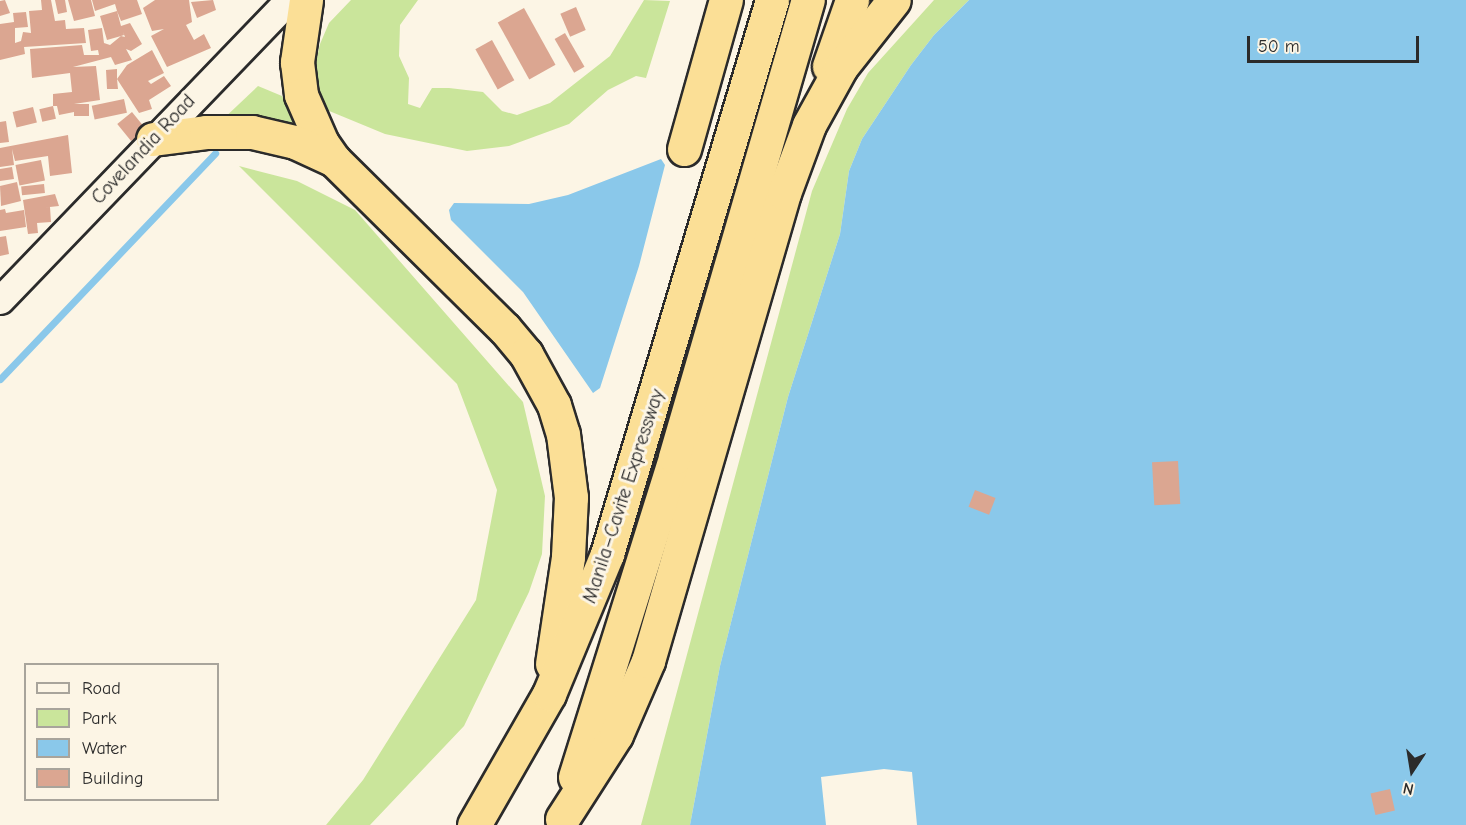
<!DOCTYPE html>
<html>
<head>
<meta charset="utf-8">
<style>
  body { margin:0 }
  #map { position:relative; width:1466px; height:825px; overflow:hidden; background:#fcf5e5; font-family:"Comic Neue",sans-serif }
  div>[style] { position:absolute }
  .green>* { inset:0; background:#cae59b }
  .water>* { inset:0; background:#8ac8ea }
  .stream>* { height:7px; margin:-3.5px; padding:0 3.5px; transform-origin:3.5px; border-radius:3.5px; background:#8ac8ea }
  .building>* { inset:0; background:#dba691; transform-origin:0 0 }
  .roads { filter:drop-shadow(2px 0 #2b2b2b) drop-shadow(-2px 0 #2b2b2b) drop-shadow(0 2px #2b2b2b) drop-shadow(0 -2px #2b2b2b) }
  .secondary>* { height:27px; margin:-13.5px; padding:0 13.5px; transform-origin:13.5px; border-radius:13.5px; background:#fcf5e5 }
  .motorway>* { height:33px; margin:-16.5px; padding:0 16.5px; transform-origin:16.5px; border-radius:16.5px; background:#fbdf96 }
  span { translate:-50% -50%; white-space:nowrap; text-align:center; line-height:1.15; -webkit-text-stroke:6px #fcf5e5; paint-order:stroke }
  .street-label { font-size:20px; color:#2b2b2b }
  .legend { position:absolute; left:24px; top:663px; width:195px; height:138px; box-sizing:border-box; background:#fcf5e5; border:2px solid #a8a49b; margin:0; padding:8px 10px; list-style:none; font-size:18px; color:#2b2b2b }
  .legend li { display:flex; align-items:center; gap:12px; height:30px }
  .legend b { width:30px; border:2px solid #a8a49b }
  .north { position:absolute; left:1382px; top:741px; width:60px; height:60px; -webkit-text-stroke:4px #fcf5e5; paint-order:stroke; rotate:192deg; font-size:16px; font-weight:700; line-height:24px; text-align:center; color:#2b2b2b }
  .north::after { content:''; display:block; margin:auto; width:21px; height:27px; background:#2b2b2b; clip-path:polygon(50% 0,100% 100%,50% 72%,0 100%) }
  .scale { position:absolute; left:1247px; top:36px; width:172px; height:27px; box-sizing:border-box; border:3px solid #2b2b2b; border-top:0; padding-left:8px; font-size:18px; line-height:21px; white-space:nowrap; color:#2b2b2b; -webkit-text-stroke:4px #fcf5e5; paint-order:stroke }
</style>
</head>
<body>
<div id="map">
  <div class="green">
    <i style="clip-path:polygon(351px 0,418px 0,400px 25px,399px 56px,409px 78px,408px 104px,420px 108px,432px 88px,449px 88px,483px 92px,502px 111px,517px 115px,550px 103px,610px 56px,644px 0,670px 1px,646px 78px,636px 76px,608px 90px,569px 124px,509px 146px,467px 151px,385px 134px,322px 108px,312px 81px,320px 44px,329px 23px)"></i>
    <i style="clip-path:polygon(934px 0,969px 0,934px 35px,911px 65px,862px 139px,849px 171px,840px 234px,788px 397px,720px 666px,690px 825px,641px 825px,812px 191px,847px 109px,868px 73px)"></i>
    <i style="clip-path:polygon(258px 86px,282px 96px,295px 126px,220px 122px)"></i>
    <i style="clip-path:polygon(239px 166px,297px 181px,355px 210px,523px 402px,545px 496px,542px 554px,529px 592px,464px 726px,370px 825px,326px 825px,363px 780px,476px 600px,497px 490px,457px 384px)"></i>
  </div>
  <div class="water">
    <i style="clip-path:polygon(969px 0,1466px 0,1466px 825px,917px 825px,912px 772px,884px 769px,821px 777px,826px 825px,690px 825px,720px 666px,788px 397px,840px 234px,849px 171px,862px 139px,911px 65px,934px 35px)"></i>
    <i style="clip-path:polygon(661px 159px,665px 165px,639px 266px,600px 388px,593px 393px,523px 292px,451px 220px,449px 210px,454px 203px,529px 204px,568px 195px)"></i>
  </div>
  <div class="stream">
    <i style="left:0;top:379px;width:312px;rotate:-46.4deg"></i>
  </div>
  <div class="building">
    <i style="clip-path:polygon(5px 0,10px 13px,0 16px,0 1px)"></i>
    <i style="clip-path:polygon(41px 0,51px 0,55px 21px,65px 20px,66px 29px,84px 28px,86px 43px,24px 47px,25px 54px,0 60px,0 24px,14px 22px,13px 13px,26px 12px,28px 27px,15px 28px,15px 43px,21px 41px,23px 32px,31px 33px,29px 11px,42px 10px)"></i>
    <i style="clip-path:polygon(55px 0,65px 0,67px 12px,58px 14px)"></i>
    <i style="clip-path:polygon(68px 0,91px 0,95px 16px,74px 21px)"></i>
    <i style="clip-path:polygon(92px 0,137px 0,142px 14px,121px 21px,117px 11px,121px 26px,130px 23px,142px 44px,131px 51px,126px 49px,132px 60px,115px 65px,111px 57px,73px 67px,96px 66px,100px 100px,74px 104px,89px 104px,89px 116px,74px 116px,74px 112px,59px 115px,57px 106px,53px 106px,53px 94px,72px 92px,70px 73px,32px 78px,30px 49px,82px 45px,84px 55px,99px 55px,98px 50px,91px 51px,88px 30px,102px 28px,104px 43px,110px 45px,121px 36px,125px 37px,123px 32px,124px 35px,121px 36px,107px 40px,100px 16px,117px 11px,115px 4px,95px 11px)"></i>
    <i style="clip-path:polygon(155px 0,189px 0,192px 22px,186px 25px,194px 40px,204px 34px,211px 48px,167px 67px,151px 36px,164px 29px,152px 31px,143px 8px)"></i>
    <i style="clip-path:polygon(213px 0,216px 10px,197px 18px,191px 2px)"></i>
    <i style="left:576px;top:7px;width:25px;height:17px;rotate:67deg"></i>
    <i style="left:524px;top:8px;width:65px;height:30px;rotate:61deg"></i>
    <i style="left:565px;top:33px;width:39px;height:12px;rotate:60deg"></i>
    <i style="left:492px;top:40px;width:46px;height:19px;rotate:61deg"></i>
    <i style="clip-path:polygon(152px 50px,164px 73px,148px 81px,151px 84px,164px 76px,171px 86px,149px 100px,152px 109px,139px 113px,117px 79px,118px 89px,107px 89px,106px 70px,117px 69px,117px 79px,127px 65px)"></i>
    <i style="left:124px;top:99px;width:14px;height:33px;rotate:78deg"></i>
    <i style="left:53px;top:106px;width:13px;height:14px;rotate:77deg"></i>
    <i style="left:33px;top:107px;width:16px;height:21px;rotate:76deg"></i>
    <i style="left:132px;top:112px;width:22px;height:19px;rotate:51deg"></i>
    <i style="clip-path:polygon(6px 121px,9px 142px,0 143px,0 122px)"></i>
    <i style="clip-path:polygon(68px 135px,72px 173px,50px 176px,48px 156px,15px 161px,12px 149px,14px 165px,0 167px,0 148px)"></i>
    <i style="left:41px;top:160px;width:21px;height:26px;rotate:79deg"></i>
    <i style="clip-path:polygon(12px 167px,14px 179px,0 181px,0 169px)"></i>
    <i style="clip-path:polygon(17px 182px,21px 201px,1px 206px,0 186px)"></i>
    <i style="left:44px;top:184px;width:9px;height:23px;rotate:84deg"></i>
    <i style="clip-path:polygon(55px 194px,59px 206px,31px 209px,50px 207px,51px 222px,37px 223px,38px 233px,28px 234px,23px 200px)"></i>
    <i style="clip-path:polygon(5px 209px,6px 213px,24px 210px,26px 227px,0 231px,0 210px)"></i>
    <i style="clip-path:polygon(6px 236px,9px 254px,0 256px,0 237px)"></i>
    <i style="left:1178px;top:461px;width:43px;height:26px;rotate:87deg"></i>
    <i style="left:975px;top:490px;width:22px;height:18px;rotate:21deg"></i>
    <i style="left:1390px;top:789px;width:22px;height:20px;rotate:77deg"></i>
  </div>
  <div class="roads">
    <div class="secondary">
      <i style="left:0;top:300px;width:417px;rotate:-46.1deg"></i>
    </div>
    <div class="motorway">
      <i style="left:306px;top:0;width:63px;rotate:98.3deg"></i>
      <i style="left:297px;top:62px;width:33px;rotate:83deg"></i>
      <i style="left:301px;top:95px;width:52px;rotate:66.4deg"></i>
      <i style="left:322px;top:143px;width:21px;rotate:55deg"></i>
      <i style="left:334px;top:160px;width:240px;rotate:44.7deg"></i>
      <i style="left:505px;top:329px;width:33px;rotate:50deg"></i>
      <i style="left:526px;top:354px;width:58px;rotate:61.2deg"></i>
      <i style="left:554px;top:405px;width:30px;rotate:73deg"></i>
      <i style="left:563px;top:434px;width:64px;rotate:82.8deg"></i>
      <i style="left:571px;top:497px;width:60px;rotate:92.9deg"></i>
      <i style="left:568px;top:557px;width:108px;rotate:98.5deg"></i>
      <i style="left:829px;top:66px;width:70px;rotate:-70.8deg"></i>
      <i style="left:153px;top:139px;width:53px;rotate:-7.5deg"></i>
      <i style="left:206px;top:132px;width:46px"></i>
      <i style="left:252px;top:132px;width:44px;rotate:13.1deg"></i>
      <i style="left:295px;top:142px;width:43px;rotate:24.8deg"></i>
      <i style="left:684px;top:149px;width:155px;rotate:-74.3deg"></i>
      <i style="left:575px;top:777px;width:335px;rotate:-72.6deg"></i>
      <i style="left:675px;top:457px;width:476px;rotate:-73.8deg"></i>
      <i style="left:562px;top:819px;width:100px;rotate:-57.3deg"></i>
      <i style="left:616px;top:735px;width:81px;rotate:-66.6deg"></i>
      <i style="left:648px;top:661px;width:487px;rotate:-73.8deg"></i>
      <i style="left:784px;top:193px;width:72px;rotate:-69.8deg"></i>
      <i style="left:809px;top:125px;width:66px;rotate:-61.1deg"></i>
      <i style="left:841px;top:67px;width:85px;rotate:-51.7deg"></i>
      <i style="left:474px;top:825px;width:151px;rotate:-60.2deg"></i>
      <i style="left:549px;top:694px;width:152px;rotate:-67.5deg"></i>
      <i style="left:607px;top:554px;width:578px;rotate:-73.41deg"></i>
    </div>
  </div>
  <div class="street-label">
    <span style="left:143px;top:149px;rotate:-47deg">Covelandia Road</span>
    <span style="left:623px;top:496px;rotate:-72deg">Manila–Cavite Expressway</span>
  </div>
  <ul class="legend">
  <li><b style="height:8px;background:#fcf5e5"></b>Road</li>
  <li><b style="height:16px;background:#cae59b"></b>Park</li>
  <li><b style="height:16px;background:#8ac8ea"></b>Water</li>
  <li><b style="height:16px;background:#dba691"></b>Building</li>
  </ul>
  <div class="north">N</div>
  <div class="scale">50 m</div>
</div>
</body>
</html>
